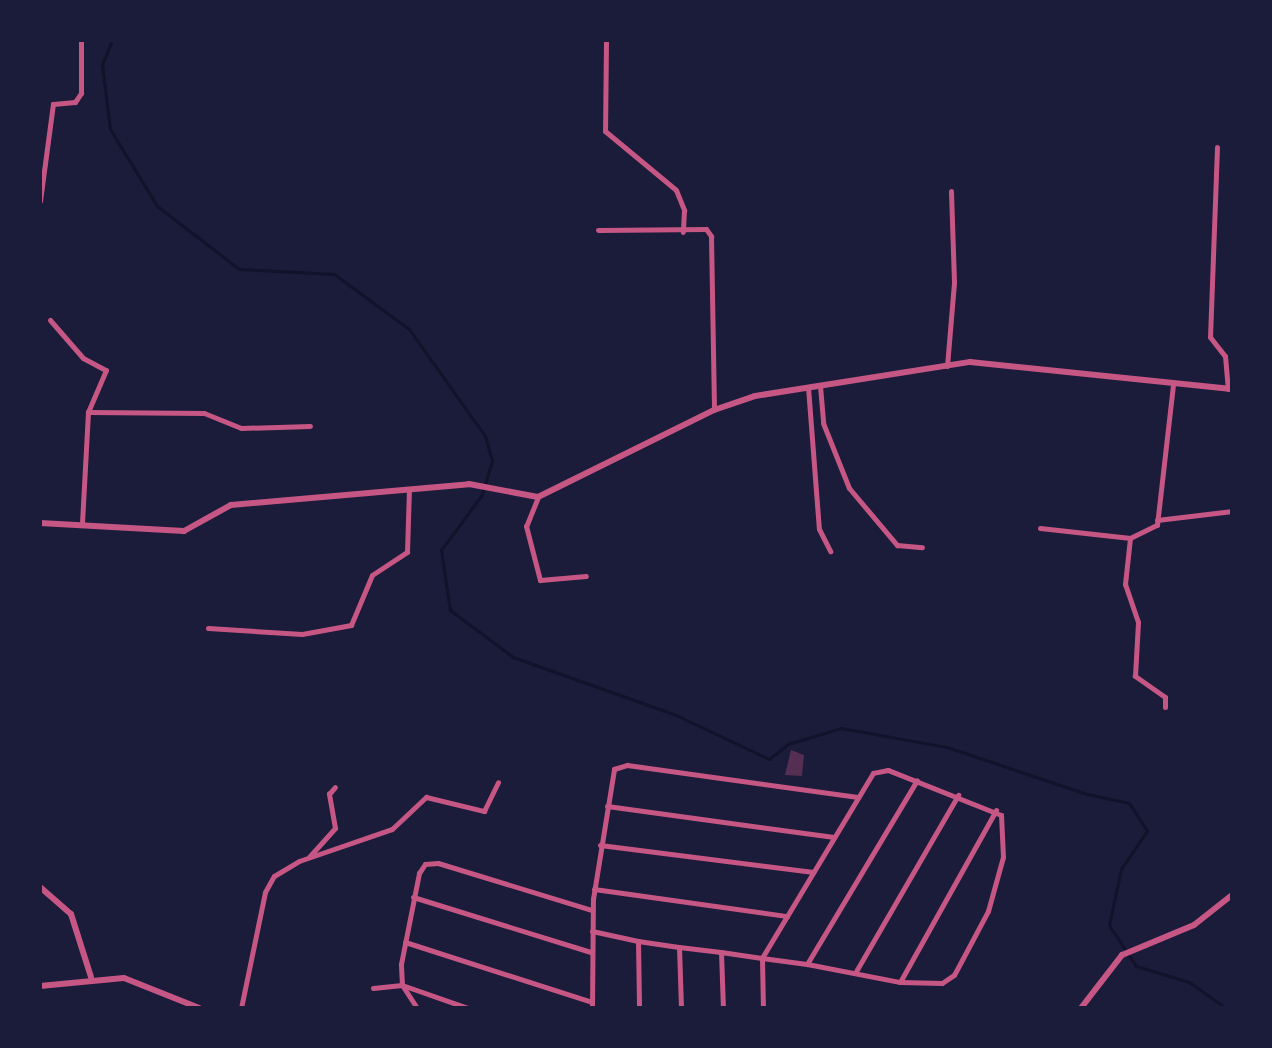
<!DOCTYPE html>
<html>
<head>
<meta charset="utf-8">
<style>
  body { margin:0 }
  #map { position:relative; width:1272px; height:1048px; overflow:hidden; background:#1b1b3a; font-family:Signika,sans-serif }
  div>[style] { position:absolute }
  .stream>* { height:3px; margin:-1.5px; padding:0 1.5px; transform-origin:1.5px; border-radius:1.5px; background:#12122b }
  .building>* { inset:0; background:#542f53 }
  .minor>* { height:5px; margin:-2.5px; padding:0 2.5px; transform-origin:2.5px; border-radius:2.5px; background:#c65784 }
  .tertiary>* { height:6px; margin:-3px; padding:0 3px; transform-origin:3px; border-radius:3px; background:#c65784 }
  span { translate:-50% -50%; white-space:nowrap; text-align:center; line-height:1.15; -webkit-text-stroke:8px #1b1b3a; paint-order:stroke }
  .frame { position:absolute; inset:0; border:42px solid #1b1b3a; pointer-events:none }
</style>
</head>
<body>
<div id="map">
  <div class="stream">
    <i style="left:112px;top:40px;width:27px;rotate:112deg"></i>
    <i style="left:102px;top:65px;width:64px;rotate:82.9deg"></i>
    <i style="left:110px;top:129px;width:90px;rotate:58.6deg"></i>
    <i style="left:157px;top:206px;width:103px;rotate:37.5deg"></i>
    <i style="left:239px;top:269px;width:95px;rotate:3deg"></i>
    <i style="left:334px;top:274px;width:93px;rotate:36.3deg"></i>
    <i style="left:409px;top:329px;width:131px;rotate:54.6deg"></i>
    <i style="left:485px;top:436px;width:26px;rotate:74deg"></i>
    <i style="left:492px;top:461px;width:37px;rotate:107deg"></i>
    <i style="left:481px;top:496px;width:67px;rotate:126.5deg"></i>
    <i style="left:441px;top:550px;width:61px;rotate:81.5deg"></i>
    <i style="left:450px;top:610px;width:79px;rotate:36.7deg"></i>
    <i style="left:513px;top:657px;width:173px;rotate:19.6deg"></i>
    <i style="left:676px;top:715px;width:103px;rotate:25.3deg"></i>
    <i style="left:769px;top:759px;width:24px;rotate:-38deg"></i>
    <i style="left:788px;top:744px;width:55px;rotate:-16.8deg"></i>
    <i style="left:841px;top:728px;width:108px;rotate:10.2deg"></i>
    <i style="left:947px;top:747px;width:148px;rotate:18.6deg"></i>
    <i style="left:1087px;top:794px;width:43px;rotate:12.1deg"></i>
    <i style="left:1129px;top:803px;width:33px;rotate:57deg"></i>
    <i style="left:1147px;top:831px;width:46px;rotate:124.4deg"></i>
    <i style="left:1121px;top:869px;width:57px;rotate:102.1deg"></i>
    <i style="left:1109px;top:925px;width:49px;rotate:56.6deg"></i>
    <i style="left:1136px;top:966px;width:55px;rotate:16.8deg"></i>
    <i style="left:1189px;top:982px;width:45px;rotate:35.1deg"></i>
  </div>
  <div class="building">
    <i style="clip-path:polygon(791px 750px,804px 755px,802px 776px,785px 775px)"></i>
  </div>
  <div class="minor">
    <i style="left:606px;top:40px;width:91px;rotate:90.6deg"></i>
    <i style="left:605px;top:131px;width:92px;rotate:39.7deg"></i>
    <i style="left:676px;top:190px;width:22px;rotate:68deg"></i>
    <i style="left:684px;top:210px;width:22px;rotate:93deg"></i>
    <i style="left:1217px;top:147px;width:190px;rotate:92.1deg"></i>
    <i style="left:1210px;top:337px;width:24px;rotate:52deg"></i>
    <i style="left:1225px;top:356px;width:33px;rotate:85deg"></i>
    <i style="left:40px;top:201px;width:98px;rotate:-82.4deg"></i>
    <i style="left:53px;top:104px;width:22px;rotate:-5deg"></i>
    <i style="left:75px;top:102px;width:11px;rotate:-56deg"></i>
    <i style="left:81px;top:93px;width:53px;rotate:-90deg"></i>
    <i style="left:598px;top:230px;width:108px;rotate:-0.5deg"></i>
    <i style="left:706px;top:229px;width:9px;rotate:54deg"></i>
    <i style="left:711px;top:236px;width:174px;rotate:89deg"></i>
    <i style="left:50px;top:320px;width:50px;rotate:49deg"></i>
    <i style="left:83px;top:358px;width:26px;rotate:28deg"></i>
    <i style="left:106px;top:370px;width:46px;rotate:113.2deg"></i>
    <i style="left:88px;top:412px;width:112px;rotate:93.1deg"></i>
    <i style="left:947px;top:366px;width:84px;rotate:-85.2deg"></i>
    <i style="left:954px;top:282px;width:91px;rotate:-91.9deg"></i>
    <i style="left:820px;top:386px;width:37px;rotate:85deg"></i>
    <i style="left:823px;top:423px;width:70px;rotate:68.2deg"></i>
    <i style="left:849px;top:488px;width:75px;rotate:49.9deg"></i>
    <i style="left:897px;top:545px;width:25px;rotate:5deg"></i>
    <i style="left:808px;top:387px;width:142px;rotate:85.6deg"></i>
    <i style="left:819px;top:529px;width:25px;rotate:63deg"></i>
    <i style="left:88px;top:412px;width:116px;rotate:0.5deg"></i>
    <i style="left:204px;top:413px;width:40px;rotate:22deg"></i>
    <i style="left:241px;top:428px;width:69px;rotate:-1.7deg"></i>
    <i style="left:538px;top:497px;width:31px;rotate:112deg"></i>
    <i style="left:526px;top:526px;width:56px;rotate:75.5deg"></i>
    <i style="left:540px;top:580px;width:46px;rotate:-5deg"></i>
    <i style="left:1157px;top:520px;width:76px;rotate:-6.8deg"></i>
    <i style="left:1040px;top:528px;width:91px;rotate:6.3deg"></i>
    <i style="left:208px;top:628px;width:94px;rotate:3.7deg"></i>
    <i style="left:302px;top:634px;width:50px;rotate:-10.4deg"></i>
    <i style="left:351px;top:625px;width:54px;rotate:-67.2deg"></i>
    <i style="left:372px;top:575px;width:42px;rotate:-33.3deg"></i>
    <i style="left:407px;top:552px;width:63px;rotate:-88.2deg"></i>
    <i style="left:1165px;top:707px;width:10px;rotate:-90deg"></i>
    <i style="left:1165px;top:697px;width:37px;rotate:-145deg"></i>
    <i style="left:1135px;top:676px;width:54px;rotate:-86.8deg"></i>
    <i style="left:1138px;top:622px;width:40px;rotate:-108.9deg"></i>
    <i style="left:1125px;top:584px;width:46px;rotate:-83.8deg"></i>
    <i style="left:1130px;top:538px;width:30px;rotate:-26deg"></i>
    <i style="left:1157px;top:525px;width:142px;rotate:-83.5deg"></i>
    <i style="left:607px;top:806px;width:229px;rotate:7.8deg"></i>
    <i style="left:600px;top:845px;width:215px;rotate:7.2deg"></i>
    <i style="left:309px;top:857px;width:39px;rotate:-48deg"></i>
    <i style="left:335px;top:828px;width:35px;rotate:-100deg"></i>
    <i style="left:329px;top:794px;width:9px;rotate:-49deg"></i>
    <i style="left:594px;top:889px;width:195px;rotate:8deg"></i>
    <i style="left:413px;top:897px;width:186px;rotate:17.2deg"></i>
    <i style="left:592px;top:931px;width:47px;rotate:12.3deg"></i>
    <i style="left:638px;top:941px;width:41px;rotate:8.3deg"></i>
    <i style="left:679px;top:947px;width:42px;rotate:6.8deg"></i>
    <i style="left:721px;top:952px;width:41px;rotate:8.3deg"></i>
    <i style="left:762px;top:958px;width:45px;rotate:7.6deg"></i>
    <i style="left:807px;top:964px;width:95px;rotate:11deg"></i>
    <i style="left:900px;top:982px;width:42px;rotate:1.4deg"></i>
    <i style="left:942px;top:983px;width:14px;rotate:-34deg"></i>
    <i style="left:954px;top:975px;width:72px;rotate:-62deg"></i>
    <i style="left:988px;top:911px;width:56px;rotate:-74.5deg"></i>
    <i style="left:1003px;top:857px;width:42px;rotate:-92.7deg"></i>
    <i style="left:1001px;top:815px;width:122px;rotate:-158.3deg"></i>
    <i style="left:888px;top:770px;width:15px;rotate:169deg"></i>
    <i style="left:873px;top:773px;width:216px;rotate:121deg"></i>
    <i style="left:762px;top:958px;width:50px;rotate:88.9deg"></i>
    <i style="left:638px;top:941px;width:67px;rotate:89.1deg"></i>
    <i style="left:405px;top:942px;width:196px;rotate:17.8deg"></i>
    <i style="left:679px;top:947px;width:61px;rotate:88.1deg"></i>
    <i style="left:721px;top:952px;width:56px;rotate:88deg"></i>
    <i style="left:807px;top:964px;width:214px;rotate:-59.1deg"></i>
    <i style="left:855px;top:973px;width:206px;rotate:-59.9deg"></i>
    <i style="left:900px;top:982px;width:197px;rotate:-60.8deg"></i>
    <i style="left:373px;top:988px;width:29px;rotate:-6deg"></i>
    <i style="left:402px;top:985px;width:70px;rotate:19.2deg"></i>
    <i style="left:241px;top:1008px;width:118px;rotate:-78.3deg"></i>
    <i style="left:265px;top:892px;width:18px;rotate:-61deg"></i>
    <i style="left:274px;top:876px;width:29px;rotate:-31deg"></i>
    <i style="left:299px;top:861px;width:98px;rotate:-19deg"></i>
    <i style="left:392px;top:829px;width:47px;rotate:-43.3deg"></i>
    <i style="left:426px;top:797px;width:60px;rotate:13.6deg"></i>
    <i style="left:484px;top:811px;width:32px;rotate:-64deg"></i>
    <i style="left:417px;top:1008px;width:27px;rotate:-123deg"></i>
    <i style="left:402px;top:985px;width:21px;rotate:-93deg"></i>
    <i style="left:401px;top:964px;width:93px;rotate:-78.8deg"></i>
    <i style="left:419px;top:873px;width:11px;rotate:-56deg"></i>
    <i style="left:425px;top:864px;width:13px;rotate:-4deg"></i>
    <i style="left:438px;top:863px;width:161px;rotate:17deg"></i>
    <i style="left:592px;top:1008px;width:109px;rotate:-89.5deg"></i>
    <i style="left:593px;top:899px;width:132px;rotate:-80.8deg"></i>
    <i style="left:614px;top:769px;width:14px;rotate:-17deg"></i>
    <i style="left:627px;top:765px;width:233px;rotate:7.9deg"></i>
  </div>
  <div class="tertiary">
    <i style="left:40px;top:523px;width:144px;rotate:3.2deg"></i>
    <i style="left:184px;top:531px;width:54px;rotate:-29deg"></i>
    <i style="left:231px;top:505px;width:239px;rotate:-5deg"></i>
    <i style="left:469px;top:484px;width:70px;rotate:10.7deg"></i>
    <i style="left:538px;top:497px;width:196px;rotate:-26.3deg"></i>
    <i style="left:714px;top:410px;width:43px;rotate:-18.9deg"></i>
    <i style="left:755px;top:396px;width:218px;rotate:-9deg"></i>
    <i style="left:970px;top:362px;width:263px;rotate:5.9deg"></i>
    <i style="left:40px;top:887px;width:41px;rotate:41.1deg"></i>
    <i style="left:71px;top:914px;width:66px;rotate:72.4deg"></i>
    <i style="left:40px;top:986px;width:84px;rotate:-5.4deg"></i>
    <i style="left:124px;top:978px;width:81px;rotate:21.8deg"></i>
    <i style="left:1081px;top:1008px;width:67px;rotate:-52.3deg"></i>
    <i style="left:1122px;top:955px;width:78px;rotate:-22.6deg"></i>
    <i style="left:1194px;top:925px;width:48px;rotate:-38.3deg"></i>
  </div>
  <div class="frame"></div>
</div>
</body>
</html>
